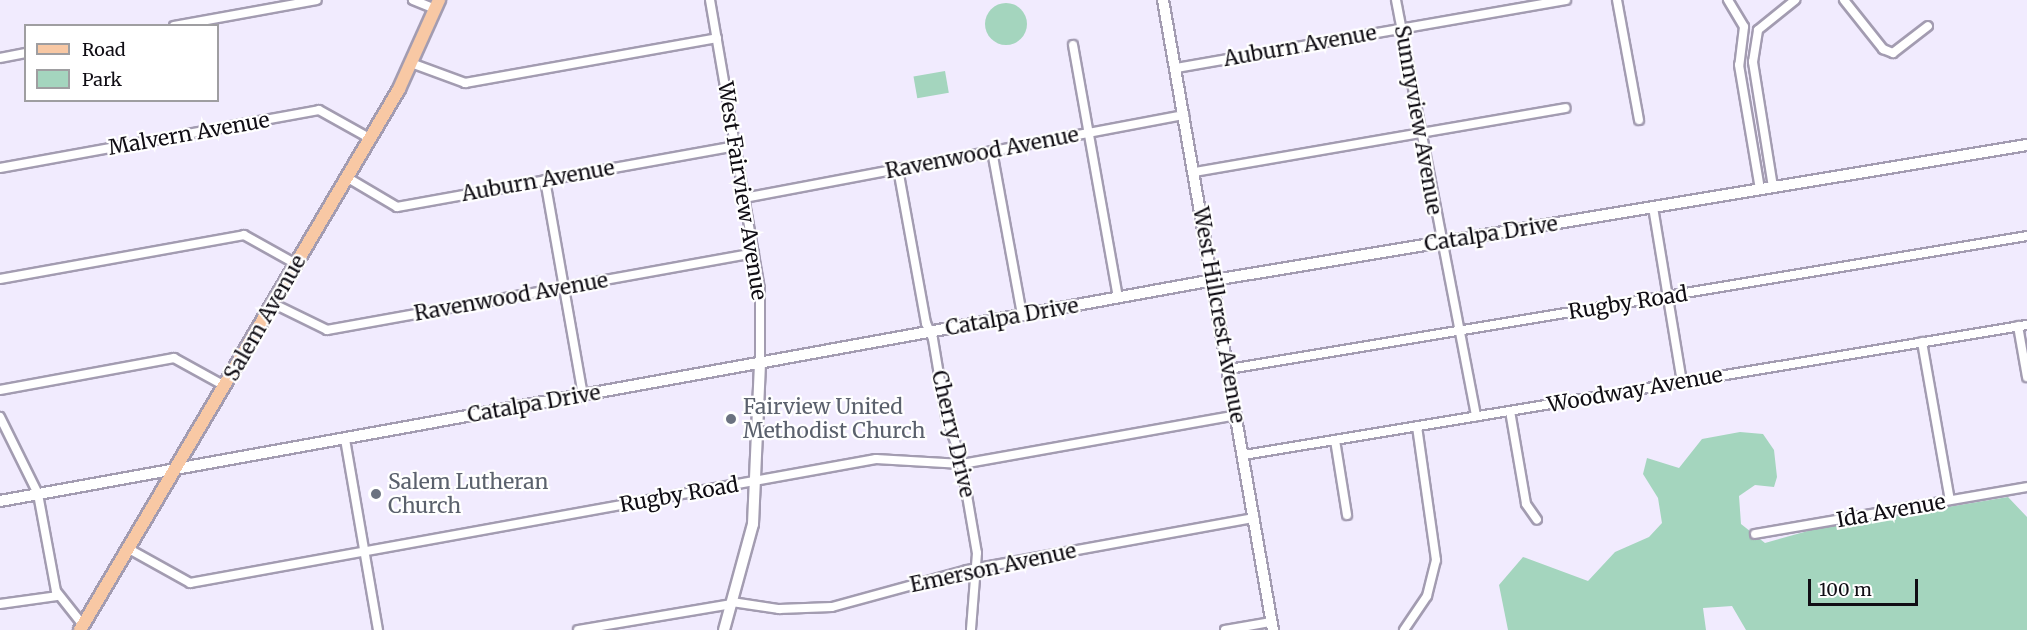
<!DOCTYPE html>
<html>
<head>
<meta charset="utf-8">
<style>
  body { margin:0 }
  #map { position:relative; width:2027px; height:630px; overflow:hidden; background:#f1ebfe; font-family:Merriweather,serif }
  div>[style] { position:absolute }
  .green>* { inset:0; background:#a4d5be; transform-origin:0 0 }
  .round { border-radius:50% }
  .roads { filter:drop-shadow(2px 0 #a39cb1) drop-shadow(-2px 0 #a39cb1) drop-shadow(0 2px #a39cb1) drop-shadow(0 -2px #a39cb1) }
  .minor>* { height:8px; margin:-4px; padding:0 4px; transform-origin:4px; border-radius:4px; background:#fff }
  .tertiary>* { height:10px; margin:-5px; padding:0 5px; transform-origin:5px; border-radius:5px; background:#fff }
  .primary>* { height:12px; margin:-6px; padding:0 6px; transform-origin:6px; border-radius:6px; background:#f8c8a4 }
  .dots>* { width:16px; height:16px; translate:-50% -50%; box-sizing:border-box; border:3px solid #fff; border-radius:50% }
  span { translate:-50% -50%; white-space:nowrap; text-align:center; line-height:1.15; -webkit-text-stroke:4.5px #fff; paint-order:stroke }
  .street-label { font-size:21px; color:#100d14 }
  .worship-label { font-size:21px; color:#5b616d }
  .left { translate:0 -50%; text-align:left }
  .legend { position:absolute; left:24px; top:24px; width:195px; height:78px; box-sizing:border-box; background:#fff; border:2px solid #9f9ea1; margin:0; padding:8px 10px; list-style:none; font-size:18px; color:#100d14 }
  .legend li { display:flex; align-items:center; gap:12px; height:30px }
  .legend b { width:30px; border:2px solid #9f9ea1 }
  .scale { position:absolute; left:1808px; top:579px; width:110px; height:27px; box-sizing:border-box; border:3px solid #100d14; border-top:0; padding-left:8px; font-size:18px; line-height:21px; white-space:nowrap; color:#100d14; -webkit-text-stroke:4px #fff; paint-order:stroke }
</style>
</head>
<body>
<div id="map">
  <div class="green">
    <i class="round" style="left:985px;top:3px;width:42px;height:42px"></i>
    <i style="left:945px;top:71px;width:22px;height:32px;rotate:80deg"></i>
    <i style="clip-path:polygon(1740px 432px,1763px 434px,1774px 450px,1777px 477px,1774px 487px,1755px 485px,1739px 496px,1741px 524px,1765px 543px,1815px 529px,2008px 497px,2027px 517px,2027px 630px,1746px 630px,1732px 606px,1703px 608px,1706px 630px,1508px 630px,1499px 585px,1523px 557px,1588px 581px,1615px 552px,1649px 537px,1662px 523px,1658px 498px,1643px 474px,1647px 458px,1679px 468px,1702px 439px)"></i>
  </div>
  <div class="roads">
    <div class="minor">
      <i style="left:413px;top:0;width:24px;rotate:22deg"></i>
      <i style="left:710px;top:0;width:293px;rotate:80.2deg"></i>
      <i style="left:760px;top:289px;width:74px;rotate:90deg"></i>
      <i style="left:1396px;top:0;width:424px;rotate:79.1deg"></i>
      <i style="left:1617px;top:0;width:122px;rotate:79.6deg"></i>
      <i style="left:1728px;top:0;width:31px;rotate:59deg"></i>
      <i style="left:1744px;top:27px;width:38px;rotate:97deg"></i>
      <i style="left:1739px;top:65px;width:126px;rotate:80.4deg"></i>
      <i style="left:1844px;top:0;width:63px;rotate:51.5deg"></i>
      <i style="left:1883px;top:49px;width:11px;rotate:22deg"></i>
      <i style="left:1893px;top:53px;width:44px;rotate:-37.6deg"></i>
      <i style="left:174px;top:26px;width:145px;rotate:-10.3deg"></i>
      <i style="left:1073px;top:45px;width:257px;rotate:79.9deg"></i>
      <i style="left:0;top:58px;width:26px;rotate:-11deg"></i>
      <i style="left:411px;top:63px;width:58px;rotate:20.3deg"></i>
      <i style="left:465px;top:83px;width:256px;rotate:-10.1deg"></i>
      <i style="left:1176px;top:68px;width:396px;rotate:-9.9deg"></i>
      <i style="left:992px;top:151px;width:167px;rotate:79.6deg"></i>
      <i style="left:0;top:168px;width:324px;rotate:-10.3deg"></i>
      <i style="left:319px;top:110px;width:60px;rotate:29.1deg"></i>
      <i style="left:898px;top:169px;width:157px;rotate:79.7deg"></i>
      <i style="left:926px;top:323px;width:17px;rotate:66deg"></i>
      <i style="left:933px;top:339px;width:79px;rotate:80.5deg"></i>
      <i style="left:946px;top:417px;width:40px;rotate:69.8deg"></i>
      <i style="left:960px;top:455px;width:99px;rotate:80.2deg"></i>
      <i style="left:977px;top:553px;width:77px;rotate:94.5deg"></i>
      <i style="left:1195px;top:172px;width:376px;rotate:-9.8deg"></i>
      <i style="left:348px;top:178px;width:57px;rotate:30.6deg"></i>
      <i style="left:397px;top:207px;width:343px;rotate:-10.2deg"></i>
      <i style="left:545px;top:180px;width:219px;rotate:80deg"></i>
      <i style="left:1773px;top:187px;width:127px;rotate:-99.1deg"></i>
      <i style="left:1753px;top:62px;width:32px;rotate:-81deg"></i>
      <i style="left:1758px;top:30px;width:48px;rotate:-39deg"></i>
      <i style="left:744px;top:198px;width:448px;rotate:-10.7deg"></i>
      <i style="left:1653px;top:207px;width:177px;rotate:80.6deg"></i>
      <i style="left:0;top:279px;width:248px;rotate:-10.2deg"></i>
      <i style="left:244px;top:235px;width:60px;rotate:29.1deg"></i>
      <i style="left:274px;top:304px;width:59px;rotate:26.1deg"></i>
      <i style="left:327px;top:330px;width:434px;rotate:-10.2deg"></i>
      <i style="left:2018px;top:326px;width:52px;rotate:80deg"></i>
      <i style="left:1922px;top:342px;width:160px;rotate:80deg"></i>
      <i style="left:1229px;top:369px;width:809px;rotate:-9.46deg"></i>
      <i style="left:0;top:390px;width:177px;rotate:-10.4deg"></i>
      <i style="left:174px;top:358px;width:58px;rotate:28.8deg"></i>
      <i style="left:1510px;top:411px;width:94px;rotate:80.2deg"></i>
      <i style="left:1526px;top:504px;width:19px;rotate:55deg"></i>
      <i style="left:0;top:417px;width:86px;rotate:63.7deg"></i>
      <i style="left:38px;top:494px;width:99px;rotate:79.5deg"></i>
      <i style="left:56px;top:591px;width:43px;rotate:51.5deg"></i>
      <i style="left:345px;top:439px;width:194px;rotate:80.2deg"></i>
      <i style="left:1335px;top:440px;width:76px;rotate:80.9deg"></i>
      <i style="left:1244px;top:455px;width:794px;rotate:-9.43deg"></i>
      <i style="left:1755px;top:534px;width:276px;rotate:-9.8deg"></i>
      <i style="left:129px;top:549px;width:70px;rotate:29.1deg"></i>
      <i style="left:190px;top:583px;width:697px;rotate:-10.25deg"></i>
      <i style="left:876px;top:459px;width:86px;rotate:3.3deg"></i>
      <i style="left:962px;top:464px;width:279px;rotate:-10.1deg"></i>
      <i style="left:732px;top:602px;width:48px;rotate:8.5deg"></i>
      <i style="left:779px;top:609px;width:53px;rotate:-2.2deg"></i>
      <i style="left:832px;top:607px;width:140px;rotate:-15.3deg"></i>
      <i style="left:967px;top:570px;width:292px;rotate:-10.3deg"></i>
      <i style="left:0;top:604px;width:59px;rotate:-7.9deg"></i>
      <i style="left:578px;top:630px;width:155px;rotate:-9.6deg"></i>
      <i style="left:1225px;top:630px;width:47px;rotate:-9.9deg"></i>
      <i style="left:1404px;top:630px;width:41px;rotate:-55.9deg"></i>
      <i style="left:1427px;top:596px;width:37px;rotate:-76deg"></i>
      <i style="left:1436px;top:560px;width:135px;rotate:-98.1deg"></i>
    </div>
    <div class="tertiary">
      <i style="left:1163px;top:0;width:640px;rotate:80.1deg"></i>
      <i style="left:0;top:501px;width:1234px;rotate:-10.32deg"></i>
      <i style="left:1214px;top:280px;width:824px;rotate:-9.43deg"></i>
      <i style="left:724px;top:630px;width:110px;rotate:-74.7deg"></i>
      <i style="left:753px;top:524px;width:161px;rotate:-87.5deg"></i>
    </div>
    <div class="primary">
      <i style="left:80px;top:630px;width:628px;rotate:-59.47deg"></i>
      <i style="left:399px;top:89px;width:98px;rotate:-65.8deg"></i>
    </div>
  </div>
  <div class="dots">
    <i style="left:731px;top:419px;background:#6b7280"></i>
    <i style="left:376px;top:494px;background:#6b7280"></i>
  </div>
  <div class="street-label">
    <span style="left:1300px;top:46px;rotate:-10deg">Auburn Avenue</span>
    <span style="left:1418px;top:120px;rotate:80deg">Sunnyview Avenue</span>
    <span style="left:189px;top:134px;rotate:-10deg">Malvern Avenue</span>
    <span style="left:982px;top:153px;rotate:-11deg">Ravenwood Avenue</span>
    <span style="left:538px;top:181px;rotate:-10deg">Auburn Avenue</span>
    <span style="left:742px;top:191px;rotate:81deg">West Fairview Avenue</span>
    <span style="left:1491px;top:234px;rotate:-9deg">Catalpa Drive</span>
    <span style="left:511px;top:297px;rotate:-10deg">Ravenwood Avenue</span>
    <span style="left:1628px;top:303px;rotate:-9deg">Rugby Road</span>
    <span style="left:1219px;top:315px;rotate:80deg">West Hillcrest Avenue</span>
    <span style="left:1012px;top:317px;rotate:-10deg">Catalpa Drive</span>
    <span style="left:265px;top:318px;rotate:-60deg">Salem Avenue</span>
    <span style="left:1635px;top:390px;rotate:-10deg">Woodway Avenue</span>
    <span style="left:534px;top:404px;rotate:-10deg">Catalpa Drive</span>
    <span style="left:953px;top:434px;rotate:77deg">Cherry Drive</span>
    <span style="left:679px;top:495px;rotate:-10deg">Rugby Road</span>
    <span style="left:1891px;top:511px;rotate:-10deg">Ida Avenue</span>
    <span style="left:993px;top:568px;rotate:-12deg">Emerson Avenue</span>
  </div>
  <div class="worship-label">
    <span class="left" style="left:743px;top:419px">Fairview United<br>Methodist Church</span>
    <span class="left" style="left:388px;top:494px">Salem Lutheran<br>Church</span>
  </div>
  <ul class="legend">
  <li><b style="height:8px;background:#f8c8a4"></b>Road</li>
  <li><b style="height:16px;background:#a4d5be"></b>Park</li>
  </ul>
  <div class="scale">100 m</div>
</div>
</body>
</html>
